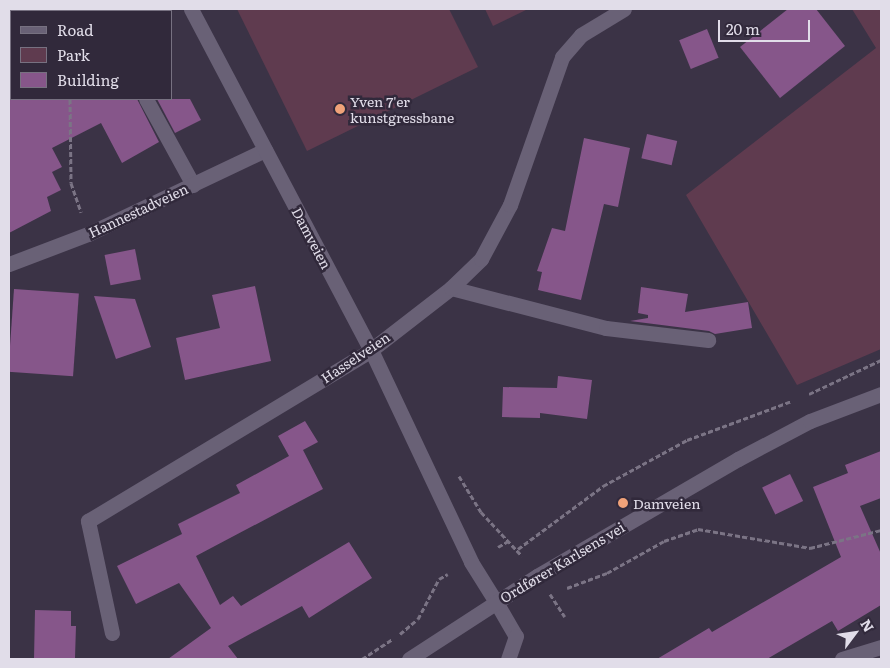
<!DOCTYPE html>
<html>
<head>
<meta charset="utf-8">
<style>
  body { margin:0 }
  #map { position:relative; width:890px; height:668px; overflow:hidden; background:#3b3346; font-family:Literata,serif }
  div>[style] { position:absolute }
  .green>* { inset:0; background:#5f3b4f }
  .building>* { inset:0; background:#86568a; transform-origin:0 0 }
  .path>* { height:3px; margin-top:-1.5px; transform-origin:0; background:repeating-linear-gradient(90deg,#7b7485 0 5px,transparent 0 7.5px) }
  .service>* { height:15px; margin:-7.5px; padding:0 7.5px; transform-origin:7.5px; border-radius:7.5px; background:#696176 }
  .minor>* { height:15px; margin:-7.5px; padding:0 7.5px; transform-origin:7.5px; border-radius:7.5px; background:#696176 }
  .tertiary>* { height:15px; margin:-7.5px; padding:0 7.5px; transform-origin:7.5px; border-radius:7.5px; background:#696176 }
  .dots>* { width:14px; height:14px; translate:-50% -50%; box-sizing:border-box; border:2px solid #31293b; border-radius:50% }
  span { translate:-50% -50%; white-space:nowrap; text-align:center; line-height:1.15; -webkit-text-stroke:5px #31293b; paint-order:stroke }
  .poi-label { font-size:14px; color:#e1dde9 }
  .left { translate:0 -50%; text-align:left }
  .street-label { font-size:14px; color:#e1dde9 }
  .frame { position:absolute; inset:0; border:10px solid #e1dde9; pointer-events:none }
  .legend { position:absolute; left:10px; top:10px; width:162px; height:90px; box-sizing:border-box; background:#31293b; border:1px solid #777181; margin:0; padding:6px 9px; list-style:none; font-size:15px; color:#e1dde9 }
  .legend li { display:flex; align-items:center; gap:10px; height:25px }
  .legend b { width:25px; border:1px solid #777181 }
  .north { position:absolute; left:830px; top:608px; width:50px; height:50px; -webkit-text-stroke:4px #31293b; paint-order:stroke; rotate:59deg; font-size:14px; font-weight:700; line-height:20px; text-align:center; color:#e1dde9 }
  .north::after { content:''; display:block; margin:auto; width:18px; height:22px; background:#e1dde9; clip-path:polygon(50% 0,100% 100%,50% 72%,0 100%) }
  .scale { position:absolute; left:718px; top:20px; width:92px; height:22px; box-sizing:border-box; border:2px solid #e1dde9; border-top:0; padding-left:6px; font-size:15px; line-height:18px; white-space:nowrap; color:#e1dde9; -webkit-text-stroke:4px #31293b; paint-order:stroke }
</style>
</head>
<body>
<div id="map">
  <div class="green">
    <i style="clip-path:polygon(237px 9px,449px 9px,478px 67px,307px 151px)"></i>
    <i style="clip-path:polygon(485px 9px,528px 9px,493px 26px)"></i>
    <i style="clip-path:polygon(852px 9px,881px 9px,881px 349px,797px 385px,686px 195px,876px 48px)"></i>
  </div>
  <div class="building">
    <i style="clip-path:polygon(788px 9px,816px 9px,845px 46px,780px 98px,740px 47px)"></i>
    <i style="left:707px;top:29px;width:31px;height:30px;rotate:68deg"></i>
    <i style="clip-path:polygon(9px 99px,137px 99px,159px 142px,122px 163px,101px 123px,52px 148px,62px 167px,52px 172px,61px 190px,47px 197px,51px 211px,9px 233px)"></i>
    <i style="clip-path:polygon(157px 99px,190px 99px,201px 120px,175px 133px)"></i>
    <i style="left:647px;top:134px;width:31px;height:25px;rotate:13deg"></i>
    <i style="clip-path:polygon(584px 138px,630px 148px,618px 207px,604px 204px,581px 300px,538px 290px,542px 272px,537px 271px,552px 228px,565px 231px)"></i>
    <i style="left:135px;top:249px;width:31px;height:31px;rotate:79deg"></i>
    <i style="clip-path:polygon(255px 286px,271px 361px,185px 380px,176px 338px,220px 328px,212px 295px)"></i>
    <i style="clip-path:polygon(641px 287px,688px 294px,685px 312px,748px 302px,752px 328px,715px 334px,709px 331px,630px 321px,648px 318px,648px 315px,638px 313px)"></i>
    <i style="left:14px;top:289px;width:65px;height:83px;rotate:4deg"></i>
    <i style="clip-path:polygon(94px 296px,135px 299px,151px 347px,116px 359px)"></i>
    <i style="clip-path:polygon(558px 376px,592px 380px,587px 419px,540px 413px,540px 418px,502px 417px,503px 387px,557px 388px)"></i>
    <i style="clip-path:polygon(305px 421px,318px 442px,303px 450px,323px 489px,196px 556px,220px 605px,233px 596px,241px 606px,349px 542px,372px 578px,309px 618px,302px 606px,228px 646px,238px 659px,168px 659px,211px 628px,179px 583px,136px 604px,117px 566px,182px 534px,178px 524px,240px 493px,236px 485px,289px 456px,278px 436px)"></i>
    <i style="clip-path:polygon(881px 451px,881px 498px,860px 506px,881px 554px,881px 605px,838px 631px,832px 621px,767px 659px,657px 659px,709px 628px,712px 632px,841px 557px,813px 487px,848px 473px,845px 465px)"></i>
    <i style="left:790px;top:474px;width:30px;height:31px;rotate:64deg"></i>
    <i style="clip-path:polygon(35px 610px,71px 611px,71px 626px,76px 626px,75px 658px,34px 659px)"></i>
  </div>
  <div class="path">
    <i style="left:70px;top:99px;width:84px;rotate:89.3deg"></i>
    <i style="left:71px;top:183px;width:31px;rotate:71deg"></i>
    <i style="left:809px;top:394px;width:80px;rotate:-25.3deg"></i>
    <i style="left:459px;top:476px;width:42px;rotate:58.6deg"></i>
    <i style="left:481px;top:512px;width:60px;rotate:47deg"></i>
    <i style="left:498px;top:547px;width:14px;rotate:-30deg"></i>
    <i style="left:518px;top:549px;width:106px;rotate:-36.5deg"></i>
    <i style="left:603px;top:486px;width:96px;rotate:-28.7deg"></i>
    <i style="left:687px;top:440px;width:112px;rotate:-20.4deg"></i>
    <i style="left:567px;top:588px;width:43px;rotate:-20.6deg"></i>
    <i style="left:607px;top:573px;width:65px;rotate:-29.3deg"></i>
    <i style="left:664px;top:541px;width:36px;rotate:-19deg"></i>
    <i style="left:698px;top:529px;width:114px;rotate:9.6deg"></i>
    <i style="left:810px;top:548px;width:73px;rotate:-14.2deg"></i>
    <i style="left:550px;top:594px;width:27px;rotate:57deg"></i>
    <i style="left:400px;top:634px;width:23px;rotate:-40deg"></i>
    <i style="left:418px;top:619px;width:45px;rotate:-62.3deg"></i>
    <i style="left:439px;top:579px;width:10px;rotate:-29deg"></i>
    <i style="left:362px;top:659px;width:37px;rotate:-33deg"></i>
  </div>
  <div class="service">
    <i style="left:98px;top:9px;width:3px;rotate:45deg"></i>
    <i style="left:47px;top:11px;width:4px;rotate:-27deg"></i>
    <i style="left:9px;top:43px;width:3px;rotate:-45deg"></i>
    <i style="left:146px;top:99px;width:98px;rotate:61.3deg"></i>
    <i style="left:451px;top:288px;width:160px;rotate:14.5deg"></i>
    <i style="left:606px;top:328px;width:103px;rotate:6.7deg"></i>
  </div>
  <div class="minor">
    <i style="left:9px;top:264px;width:85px;rotate:-20.8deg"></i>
    <i style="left:88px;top:234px;width:196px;rotate:-25.4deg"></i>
    <i style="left:496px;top:602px;width:39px;rotate:60deg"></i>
    <i style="left:516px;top:636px;width:24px;rotate:109deg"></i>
    <i style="left:112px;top:633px;width:115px;rotate:-102.1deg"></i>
    <i style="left:88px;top:521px;width:331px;rotate:-31.1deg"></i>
    <i style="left:371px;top:350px;width:101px;rotate:-37.8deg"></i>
    <i style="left:451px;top:288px;width:42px;rotate:-44deg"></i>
    <i style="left:481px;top:259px;width:61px;rotate:-61.8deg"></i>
    <i style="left:510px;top:205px;width:157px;rotate:-70.6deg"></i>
    <i style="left:562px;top:57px;width:29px;rotate:-49deg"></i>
    <i style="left:581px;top:35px;width:50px;rotate:-31.2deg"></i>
    <i style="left:842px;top:659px;width:41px;rotate:-17.1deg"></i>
  </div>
  <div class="tertiary">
    <i style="left:191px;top:9px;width:386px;rotate:62.2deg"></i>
    <i style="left:371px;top:350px;width:234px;rotate:64.7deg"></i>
    <i style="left:471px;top:562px;width:47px;rotate:58deg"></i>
    <i style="left:409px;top:659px;width:153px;rotate:-33deg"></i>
    <i style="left:537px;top:576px;width:233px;rotate:-30.2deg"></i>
    <i style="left:738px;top:459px;width:81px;rotate:-27.8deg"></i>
    <i style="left:810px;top:421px;width:76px;rotate:-20.8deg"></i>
  </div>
  <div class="dots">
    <i style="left:340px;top:109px;background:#f0a279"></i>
    <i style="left:623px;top:503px;background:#f0a279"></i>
  </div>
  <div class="poi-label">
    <span class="left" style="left:350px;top:109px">Yven 7'er<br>kunstgressbane</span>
    <span class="left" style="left:633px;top:503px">Damveien</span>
  </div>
  <div class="street-label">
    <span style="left:138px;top:210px;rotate:-25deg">Hannestadveien</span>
    <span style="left:312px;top:238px;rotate:62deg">Damveien</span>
    <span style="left:355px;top:357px;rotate:-34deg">Hasselveien</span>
    <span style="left:562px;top:562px;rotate:-31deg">Ordfører Karlsens vei</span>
  </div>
  <div class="frame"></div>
  <ul class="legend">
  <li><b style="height:6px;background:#696176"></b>Road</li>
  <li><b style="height:14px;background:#5f3b4f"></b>Park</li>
  <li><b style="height:14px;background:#86568a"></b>Building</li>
  </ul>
  <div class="north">N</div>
  <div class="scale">20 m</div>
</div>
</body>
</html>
